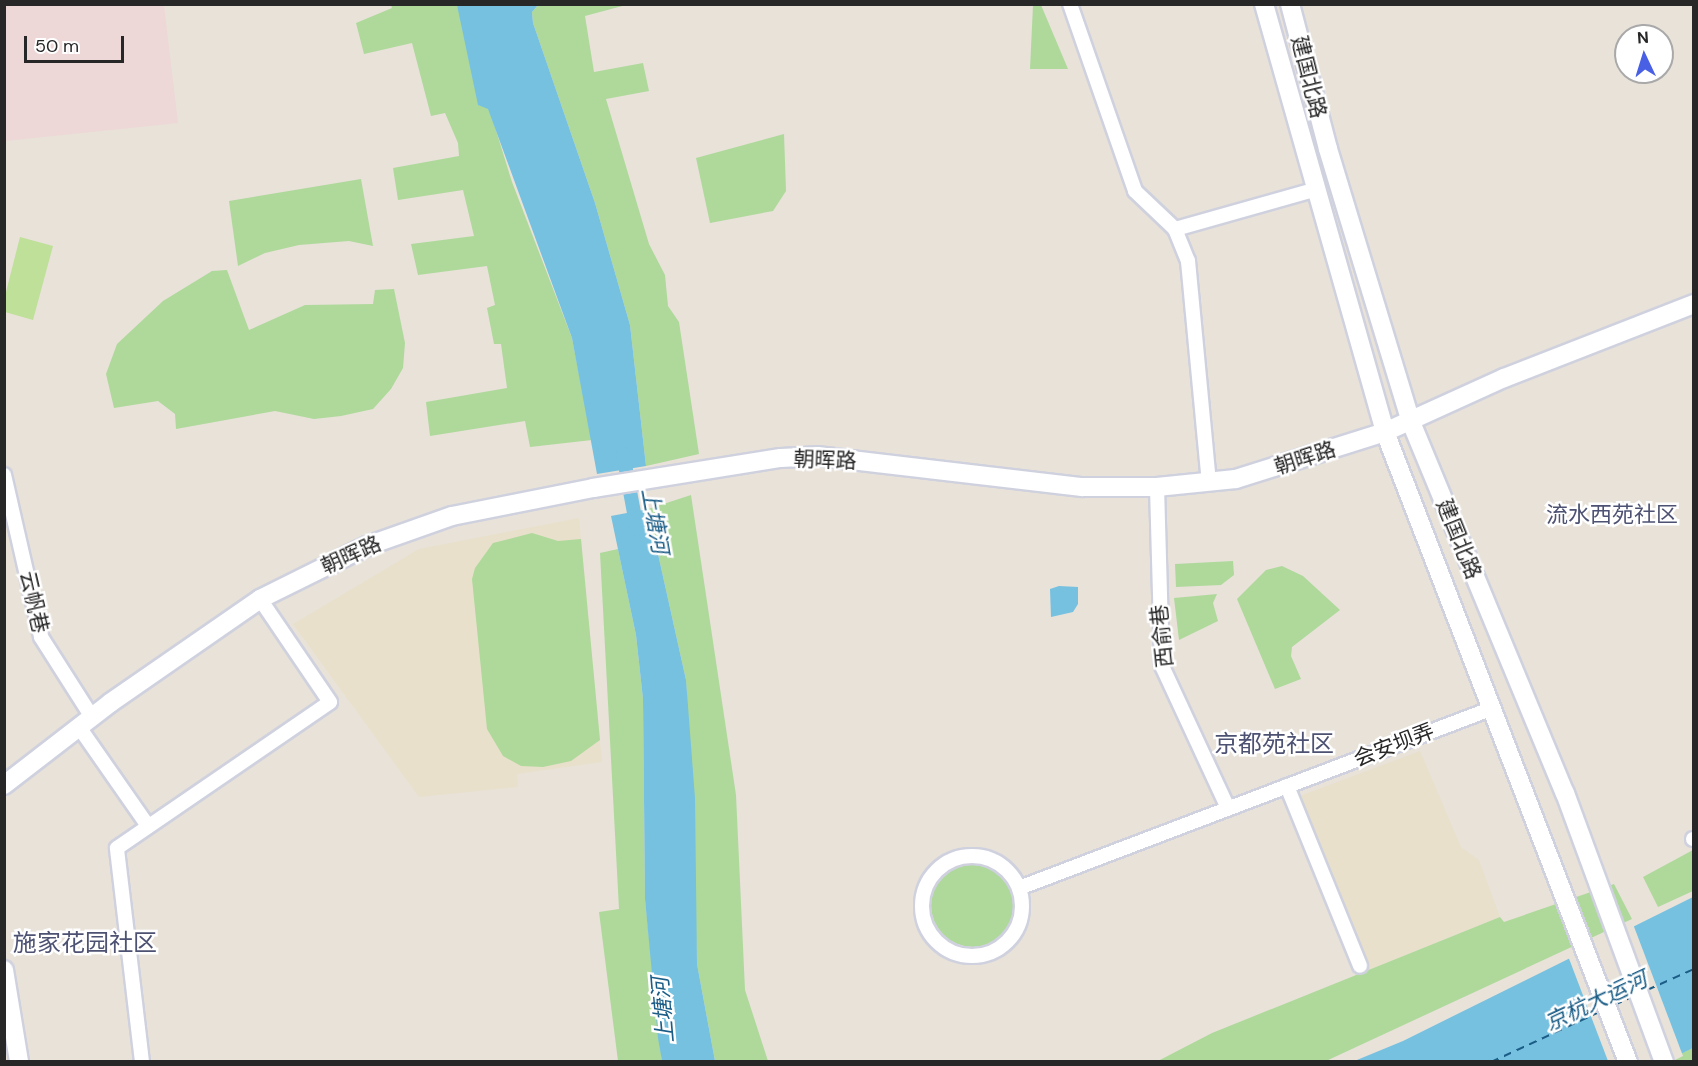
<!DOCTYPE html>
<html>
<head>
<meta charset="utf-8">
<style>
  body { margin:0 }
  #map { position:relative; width:1698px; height:1066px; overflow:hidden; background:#e8e2d9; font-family:"DM Sans","Noto Sans SC",sans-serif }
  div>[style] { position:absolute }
  .education>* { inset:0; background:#e8e0ca }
  .medical>* { inset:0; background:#eed7d7 }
  .green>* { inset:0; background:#aed99b }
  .round { border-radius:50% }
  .pitch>* { inset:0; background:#bee098 }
  .water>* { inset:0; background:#76c0e0 }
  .pier>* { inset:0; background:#e8e2d9 }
  .canal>* { height:14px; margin:-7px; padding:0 7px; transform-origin:7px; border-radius:7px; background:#76c0e0 }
  .ferry>* { height:1.5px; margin-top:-0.75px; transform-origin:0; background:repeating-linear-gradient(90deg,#1b5d86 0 8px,transparent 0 14px) }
  .roads { filter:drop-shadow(2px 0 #cfd1de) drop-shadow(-2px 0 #cfd1de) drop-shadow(0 2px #cfd1de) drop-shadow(0 -2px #cfd1de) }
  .street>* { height:14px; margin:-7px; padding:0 7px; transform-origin:7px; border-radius:7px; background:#fff }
  .street>.ring { margin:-7px; padding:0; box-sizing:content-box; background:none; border:14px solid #fff; border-radius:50% }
  .secondary>* { height:18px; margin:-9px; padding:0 9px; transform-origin:9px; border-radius:9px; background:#fff }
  span { translate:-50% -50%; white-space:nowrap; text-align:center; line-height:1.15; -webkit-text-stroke:5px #fff; paint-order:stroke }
  .street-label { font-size:21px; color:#272727 }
  .neighbourhood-label { font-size:22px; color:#4d5272 }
  .water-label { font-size:22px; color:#1b5d86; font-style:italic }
  .quarter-label { font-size:24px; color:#4d5272 }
  .frame { position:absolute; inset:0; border:6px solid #272727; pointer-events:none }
  .north { position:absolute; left:1614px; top:24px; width:60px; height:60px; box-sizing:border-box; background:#fff; border:2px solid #a9a9a9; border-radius:50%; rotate:356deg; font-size:16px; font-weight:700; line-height:24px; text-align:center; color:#272727 }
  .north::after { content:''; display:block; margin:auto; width:21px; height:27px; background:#4960e5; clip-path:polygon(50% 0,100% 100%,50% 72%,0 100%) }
  .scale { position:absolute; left:24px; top:36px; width:100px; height:27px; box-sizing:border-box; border:3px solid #272727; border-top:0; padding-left:8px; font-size:18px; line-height:21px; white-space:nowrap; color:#272727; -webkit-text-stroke:4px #fff; paint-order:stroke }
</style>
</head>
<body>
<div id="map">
  <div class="education">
    <i style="clip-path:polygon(579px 518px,602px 762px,517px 774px,518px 787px,419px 797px,293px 624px,419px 549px)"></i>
    <i style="clip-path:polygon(1420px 751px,1461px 847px,1479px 860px,1500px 917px,1368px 970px,1300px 796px)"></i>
  </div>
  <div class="medical">
    <i style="clip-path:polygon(4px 5px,164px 5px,178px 123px,5px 141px)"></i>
  </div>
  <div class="green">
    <i style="clip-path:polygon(391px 5px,457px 5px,512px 182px,572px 338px,592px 440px,530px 447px,525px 421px,430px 436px,426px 402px,507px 388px,501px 344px,494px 344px,487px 308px,495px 305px,487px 266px,418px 275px,411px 244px,474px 236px,463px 190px,398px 200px,393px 168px,459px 156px,458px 143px,445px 113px,431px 116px,412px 43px,364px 54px,356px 23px,392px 8px)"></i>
    <i style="clip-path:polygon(538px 5px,626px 5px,585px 16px,594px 72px,643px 63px,649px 91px,606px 99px,649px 244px,665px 275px,668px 306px,679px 322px,699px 454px,646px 466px,630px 325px,595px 203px,533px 23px,532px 12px)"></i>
    <i style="clip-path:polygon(1033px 5px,1041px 5px,1068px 69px,1030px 69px)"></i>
    <i style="clip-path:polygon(784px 134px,786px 191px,773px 211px,710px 223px,696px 158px)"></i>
    <i style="clip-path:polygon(361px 179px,373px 246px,349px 241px,299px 245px,265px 253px,238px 266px,229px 201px)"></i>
    <i style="clip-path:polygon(227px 270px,249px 330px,305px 305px,373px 304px,375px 290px,394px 289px,405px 343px,403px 368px,391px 389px,373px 409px,341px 416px,314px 419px,275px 411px,176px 429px,175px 414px,158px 401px,114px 408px,106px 374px,117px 344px,163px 301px,212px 271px)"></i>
    <i style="clip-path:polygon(691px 495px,736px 795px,745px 990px,768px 1061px,715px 1061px,697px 964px,686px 680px,648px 509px)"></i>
    <i style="clip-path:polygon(532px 533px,558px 541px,581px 539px,600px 740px,571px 761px,543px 767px,521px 766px,503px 756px,487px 729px,472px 579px,475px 568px,493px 543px)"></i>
    <i style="clip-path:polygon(618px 549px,636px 635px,643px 699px,645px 899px,662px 1061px,618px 1061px,599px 912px,619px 909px,600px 553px)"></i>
    <i style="clip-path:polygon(1233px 561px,1234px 575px,1221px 585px,1176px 587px,1175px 564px)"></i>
    <i style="clip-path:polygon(1282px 566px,1303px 576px,1340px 610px,1292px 647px,1291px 656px,1301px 679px,1275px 689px,1237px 599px,1266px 570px)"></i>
    <i style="clip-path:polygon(1217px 594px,1213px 603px,1218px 621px,1179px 640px,1174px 598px)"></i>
    <i style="clip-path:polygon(1693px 850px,1693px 891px,1658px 907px,1643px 877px)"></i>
    <i class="round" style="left:931px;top:863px;width:84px;height:84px"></i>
    <i style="clip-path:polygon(1614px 884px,1632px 919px,1326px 1061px,1156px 1062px,1212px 1033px,1500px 917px,1504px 922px)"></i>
    <i style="clip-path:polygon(1693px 1048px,1693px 1061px,1664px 1061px)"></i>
  </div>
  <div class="pitch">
    <i style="clip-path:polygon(20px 237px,53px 246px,33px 320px,5px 312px,5px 296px)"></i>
  </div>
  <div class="water">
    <i style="clip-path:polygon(457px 5px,538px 5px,532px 12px,533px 23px,595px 203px,630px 325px,646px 466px,597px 474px,572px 338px,488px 109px,478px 105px)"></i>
    <i style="clip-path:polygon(648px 509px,686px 680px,695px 798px,697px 964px,715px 1061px,662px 1061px,658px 1038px,645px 899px,643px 699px,636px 635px,611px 516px)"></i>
    <i style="clip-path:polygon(1059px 586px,1078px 587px,1078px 604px,1073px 612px,1051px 617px,1050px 589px)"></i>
    <i style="clip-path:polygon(1693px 897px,1693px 1048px,1664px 1062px,1352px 1062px,1403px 1041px)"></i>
  </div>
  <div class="pier">
    <i style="clip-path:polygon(1633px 924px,1683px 1056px,1671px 1062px,1608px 1061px,1568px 956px)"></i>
  </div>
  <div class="canal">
    <i style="left:623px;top:454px;width:76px;rotate:79.4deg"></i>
  </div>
  <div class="ferry">
    <i style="left:1647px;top:990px;width:51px;rotate:-24.1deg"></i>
    <i style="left:1614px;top:1005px;width:20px;rotate:-24deg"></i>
    <i style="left:1491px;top:1062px;width:119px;rotate:-24.8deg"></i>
  </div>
  <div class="roads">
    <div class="street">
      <i style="left:1070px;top:4px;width:198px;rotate:70.8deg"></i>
      <i style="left:1135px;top:191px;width:55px;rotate:43.5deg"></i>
      <i style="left:1175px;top:229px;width:35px;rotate:68deg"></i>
      <i style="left:1188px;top:261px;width:222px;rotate:84.6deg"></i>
      <i style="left:1175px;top:229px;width:148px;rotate:-15.7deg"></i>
      <i style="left:4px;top:475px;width:166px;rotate:77.1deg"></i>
      <i style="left:41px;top:637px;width:95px;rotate:57.5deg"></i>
      <i style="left:1157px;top:487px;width:179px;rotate:88.4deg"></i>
      <i style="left:1162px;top:666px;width:157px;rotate:65.1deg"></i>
      <i style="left:79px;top:727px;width:121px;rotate:55.1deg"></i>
      <i style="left:1287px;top:786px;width:194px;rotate:67.9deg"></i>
      <i style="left:1693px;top:839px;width:1px"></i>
      <i class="ring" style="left:922px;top:856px;width:86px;height:86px"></i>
      <i style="left:1019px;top:888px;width:507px;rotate:-20.79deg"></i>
      <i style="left:142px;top:1062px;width:215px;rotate:-96.7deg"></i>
      <i style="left:117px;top:848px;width:258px;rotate:-34.4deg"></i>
      <i style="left:330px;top:702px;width:125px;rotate:-124.2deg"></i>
    </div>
    <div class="secondary">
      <i style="left:1264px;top:4px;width:445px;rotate:74.2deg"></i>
      <i style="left:1385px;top:432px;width:675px;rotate:68.91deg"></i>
      <i style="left:1290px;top:4px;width:150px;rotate:75.3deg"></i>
      <i style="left:1328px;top:149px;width:285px;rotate:73.1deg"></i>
      <i style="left:1411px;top:422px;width:402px;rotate:67.5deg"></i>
      <i style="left:1565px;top:793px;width:287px;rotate:69.8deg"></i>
      <i style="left:4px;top:785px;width:134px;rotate:-37.7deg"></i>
      <i style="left:110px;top:703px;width:183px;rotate:-34.7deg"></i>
      <i style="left:260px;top:599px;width:119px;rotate:-26.4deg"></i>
      <i style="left:367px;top:546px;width:90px;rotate:-19.4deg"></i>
      <i style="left:452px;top:516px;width:144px;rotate:-11.2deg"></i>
      <i style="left:593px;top:488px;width:190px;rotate:-9.1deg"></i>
      <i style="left:781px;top:458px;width:36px;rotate:-3deg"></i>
      <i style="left:817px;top:456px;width:267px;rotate:6.7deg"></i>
      <i style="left:1082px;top:487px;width:75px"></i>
      <i style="left:1157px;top:487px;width:79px;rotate:-5.8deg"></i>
      <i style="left:1236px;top:479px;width:156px;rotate:-17.5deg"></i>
      <i style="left:1385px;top:432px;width:131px;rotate:-24.4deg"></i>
      <i style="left:1504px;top:378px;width:204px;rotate:-21.3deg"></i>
      <i style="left:4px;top:970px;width:93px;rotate:80.7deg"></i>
    </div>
  </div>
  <div class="street-label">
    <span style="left:1309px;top:77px;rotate:76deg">建国北路</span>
    <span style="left:1305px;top:458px;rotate:-18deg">朝晖路</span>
    <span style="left:825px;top:460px;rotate:2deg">朝晖路</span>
    <span style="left:1459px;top:539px;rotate:68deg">建国北路</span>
    <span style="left:351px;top:555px;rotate:-24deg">朝晖路</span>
    <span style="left:34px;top:602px;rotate:77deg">云帆巷</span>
    <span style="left:1162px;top:636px;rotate:-96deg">西俞巷</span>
    <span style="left:1394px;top:745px;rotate:-21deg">会安坝弄</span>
  </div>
  <div class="neighbourhood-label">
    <span style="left:1612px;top:515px">流水西苑社区</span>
  </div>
  <div class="water-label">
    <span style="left:655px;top:521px;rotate:80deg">上塘河</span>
    <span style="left:1596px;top:1001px;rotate:-25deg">京杭大运河</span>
    <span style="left:663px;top:1010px;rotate:-95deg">上塘河</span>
  </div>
  <div class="quarter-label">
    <span style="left:1274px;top:744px">京都苑社区</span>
    <span style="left:85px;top:943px">施家花园社区</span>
  </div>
  <div class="frame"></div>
  <div class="north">N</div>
  <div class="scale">50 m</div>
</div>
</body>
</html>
